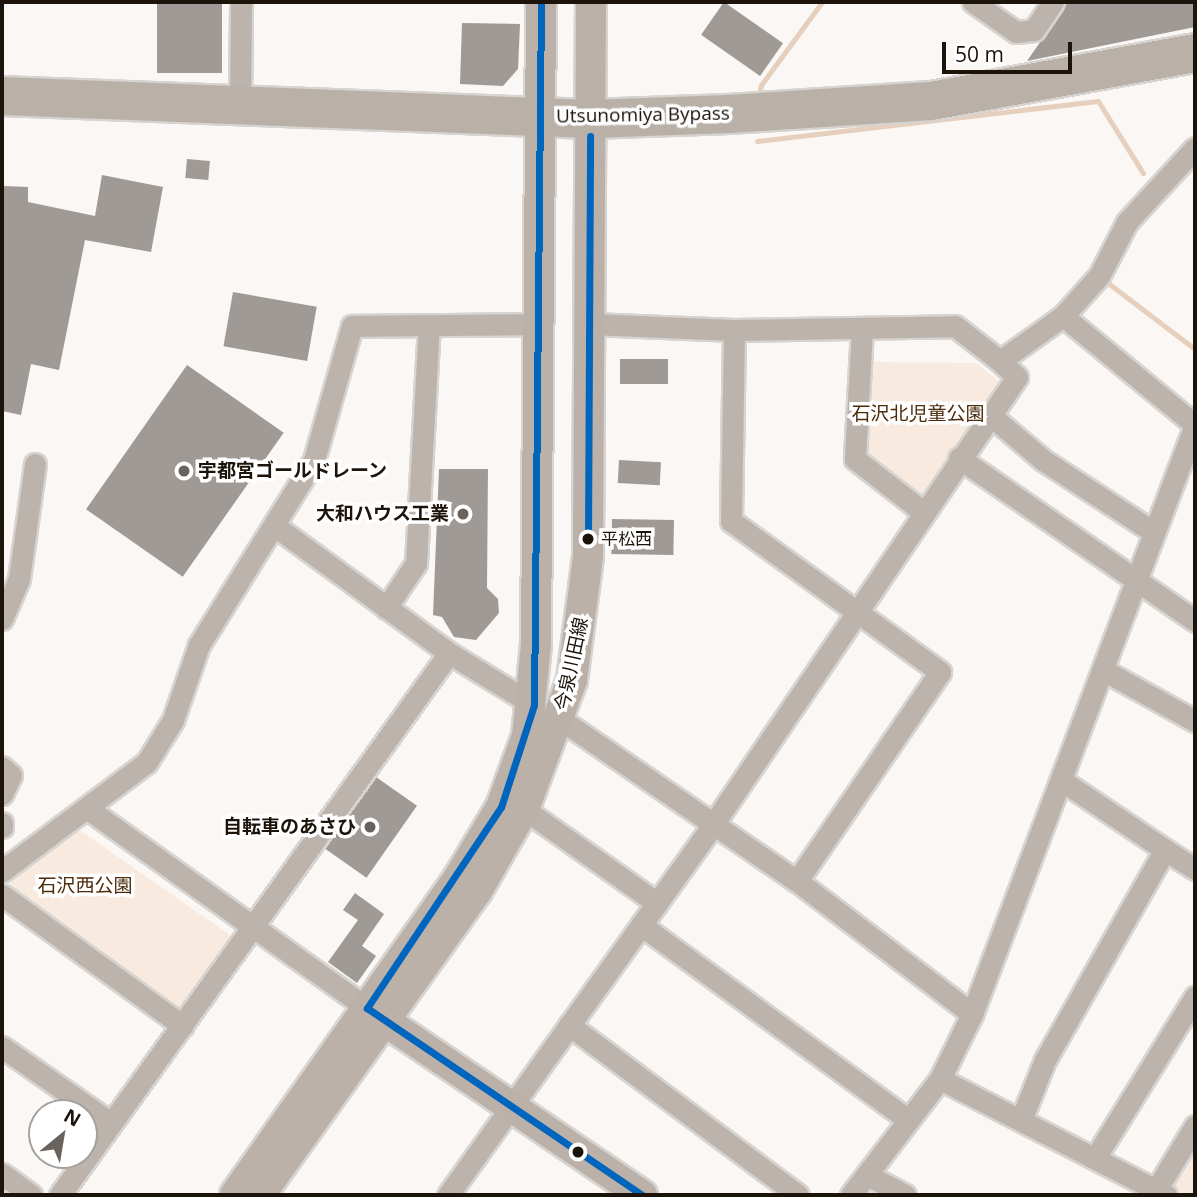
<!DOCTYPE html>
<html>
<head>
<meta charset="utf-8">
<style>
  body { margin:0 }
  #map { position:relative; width:1197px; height:1197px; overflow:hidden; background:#faf7f4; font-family:"Open Sans","Noto Sans JP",sans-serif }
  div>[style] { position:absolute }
  .green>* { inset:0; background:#f8eadf }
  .stream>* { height:5px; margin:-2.5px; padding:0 2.5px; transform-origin:2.5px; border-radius:2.5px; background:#e6d0bd }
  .building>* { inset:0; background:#9f9a95; transform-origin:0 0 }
  .roads { filter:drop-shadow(2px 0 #d6d3d0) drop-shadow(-2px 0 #d6d3d0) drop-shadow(0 2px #d6d3d0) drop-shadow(0 -2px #d6d3d0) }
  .street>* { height:21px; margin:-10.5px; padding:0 10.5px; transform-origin:10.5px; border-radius:10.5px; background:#bcb3ac }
  .secondary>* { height:30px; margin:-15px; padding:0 15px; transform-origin:15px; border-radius:15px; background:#bbb1a9 }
  .highway>* { height:38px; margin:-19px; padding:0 19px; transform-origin:19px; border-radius:19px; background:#b9b0a8 }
  .bus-1>* { height:7px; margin:-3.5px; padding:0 3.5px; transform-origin:3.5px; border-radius:3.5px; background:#0065bd }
  .dots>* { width:19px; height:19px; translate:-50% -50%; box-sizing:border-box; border:4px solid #fff; border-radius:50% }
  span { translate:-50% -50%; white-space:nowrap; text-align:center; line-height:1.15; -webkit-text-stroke:7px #fff; paint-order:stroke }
  .bus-label { font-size:17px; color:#1c130b }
  .left { translate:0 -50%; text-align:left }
  .street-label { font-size:19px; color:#1c130b }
  .park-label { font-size:19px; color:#4b2c0b }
  .poi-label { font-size:19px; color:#1c130b; font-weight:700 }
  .right { translate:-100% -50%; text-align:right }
  .frame { position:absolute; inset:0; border:4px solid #1c130b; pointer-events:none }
  .north { position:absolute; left:28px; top:1099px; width:70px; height:70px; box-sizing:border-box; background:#fff; border:2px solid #a4a19d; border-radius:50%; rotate:30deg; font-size:19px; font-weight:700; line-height:28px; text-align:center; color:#1c130b }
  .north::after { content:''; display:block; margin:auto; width:24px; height:32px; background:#6a635d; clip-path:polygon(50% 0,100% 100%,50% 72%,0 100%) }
  .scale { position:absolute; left:942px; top:42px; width:130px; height:32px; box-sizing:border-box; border:4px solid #1c130b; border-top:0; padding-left:9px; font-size:21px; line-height:24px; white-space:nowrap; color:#1c130b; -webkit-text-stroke:5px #fff; paint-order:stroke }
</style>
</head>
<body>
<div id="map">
  <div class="green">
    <i style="clip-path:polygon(873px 362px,976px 363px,1000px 382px,921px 496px,866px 452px)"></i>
    <i style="clip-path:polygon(78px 829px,230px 935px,232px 945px,185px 1010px,175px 1010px,10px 891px,12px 878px)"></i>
    <i style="clip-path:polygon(1195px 1145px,1195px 1195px,1179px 1195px,1173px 1181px)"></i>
  </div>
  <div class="stream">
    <i style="left:758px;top:97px;width:12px;rotate:-76deg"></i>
    <i style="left:761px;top:85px;width:103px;rotate:-53.7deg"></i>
    <i style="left:757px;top:141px;width:343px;rotate:-6.7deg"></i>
    <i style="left:1098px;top:101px;width:85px;rotate:58deg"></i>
    <i style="left:1104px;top:280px;width:114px;rotate:37.2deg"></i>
  </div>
  <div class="building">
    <i style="left:157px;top:2px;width:65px;height:71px"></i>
    <i style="left:724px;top:2px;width:72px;height:40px;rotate:35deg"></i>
    <i style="clip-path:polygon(1068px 2px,1195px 2px,1195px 27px,1027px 61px)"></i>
    <i style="clip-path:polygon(462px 23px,520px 24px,518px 69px,503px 86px,460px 84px)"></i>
    <i style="left:187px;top:159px;width:23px;height:19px;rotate:5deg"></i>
    <i style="clip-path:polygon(102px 175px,163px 187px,151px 252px,85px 240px,59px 370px,31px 364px,21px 415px,2px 411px,2px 186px,28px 187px,28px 202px,95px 216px)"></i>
    <i style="left:233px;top:292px;width:85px;height:55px;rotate:10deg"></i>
    <i style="left:620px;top:359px;width:48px;height:25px"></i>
    <i style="left:187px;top:365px;width:118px;height:176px;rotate:35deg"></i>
    <i style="left:619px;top:460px;width:42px;height:23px;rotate:3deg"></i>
    <i style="clip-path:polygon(439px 469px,488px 469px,487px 588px,498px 599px,499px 613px,476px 640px,454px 637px,442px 617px,433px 615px)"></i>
    <i style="left:612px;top:519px;width:62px;height:35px;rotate:1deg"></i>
    <i style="left:376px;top:777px;width:50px;height:88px;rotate:35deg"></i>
    <i style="clip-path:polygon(355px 893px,384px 914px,362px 946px,376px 956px,357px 983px,328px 962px,358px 920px,343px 910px)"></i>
  </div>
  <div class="roads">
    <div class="street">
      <i style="left:973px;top:2px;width:52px;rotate:34.9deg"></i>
      <i style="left:1016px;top:32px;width:18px;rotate:-6deg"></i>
      <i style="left:1034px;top:30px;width:34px;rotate:-56deg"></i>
      <i style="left:240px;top:105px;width:103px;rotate:-89.4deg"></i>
      <i style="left:1063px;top:316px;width:54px;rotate:-48deg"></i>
      <i style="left:1099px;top:276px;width:61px;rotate:-62.6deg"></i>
      <i style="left:1127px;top:222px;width:100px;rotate:-47.4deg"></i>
      <i style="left:591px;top:324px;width:143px;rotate:2.4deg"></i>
      <i style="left:734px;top:330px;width:221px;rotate:-1deg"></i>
      <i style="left:955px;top:326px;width:57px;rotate:37.9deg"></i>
      <i style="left:862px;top:328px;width:131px;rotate:93.1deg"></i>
      <i style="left:855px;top:459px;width:85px;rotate:37.8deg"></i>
      <i style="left:734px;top:330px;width:191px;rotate:90.9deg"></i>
      <i style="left:731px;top:521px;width:258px;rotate:35.8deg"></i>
      <i style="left:940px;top:672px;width:253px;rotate:124.4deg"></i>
      <i style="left:797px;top:881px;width:220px;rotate:37.2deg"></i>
      <i style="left:990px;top:415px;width:70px;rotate:40.3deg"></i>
      <i style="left:1043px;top:460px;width:130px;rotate:33.1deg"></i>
      <i style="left:959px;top:458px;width:287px;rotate:34.6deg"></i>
      <i style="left:275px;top:526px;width:215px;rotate:36.1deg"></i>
      <i style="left:449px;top:653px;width:100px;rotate:31.5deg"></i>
      <i style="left:386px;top:608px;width:54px;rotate:-56.3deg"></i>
      <i style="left:416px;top:563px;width:237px;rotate:-86.9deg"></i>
      <i style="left:2px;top:619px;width:43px;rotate:-67deg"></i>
      <i style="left:19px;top:579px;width:116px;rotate:-82.1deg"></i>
      <i style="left:1103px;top:670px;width:105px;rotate:29deg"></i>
      <i style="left:560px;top:719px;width:287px;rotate:34.4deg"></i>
      <i style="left:2px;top:767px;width:12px;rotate:42deg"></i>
      <i style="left:11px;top:775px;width:21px;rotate:115deg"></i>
      <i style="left:1061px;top:780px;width:125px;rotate:33.9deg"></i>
      <i style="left:88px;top:809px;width:343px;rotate:35.5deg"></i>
      <i style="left:524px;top:809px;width:163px;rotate:35.3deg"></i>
      <i style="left:2px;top:823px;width:4px;rotate:90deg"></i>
      <i style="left:2px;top:871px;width:181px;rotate:-36.9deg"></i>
      <i style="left:147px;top:762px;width:49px;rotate:-58.2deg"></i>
      <i style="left:173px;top:720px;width:79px;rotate:-70.9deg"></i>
      <i style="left:199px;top:645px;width:218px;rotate:-58.1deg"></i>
      <i style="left:314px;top:460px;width:139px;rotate:-74.2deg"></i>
      <i style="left:352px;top:326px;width:187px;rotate:-0.6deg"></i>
      <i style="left:2px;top:895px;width:223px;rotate:35.9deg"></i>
      <i style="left:641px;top:925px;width:331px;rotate:36.1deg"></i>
      <i style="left:569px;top:1025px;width:285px;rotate:36.6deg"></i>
      <i style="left:2px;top:1047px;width:133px;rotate:34.9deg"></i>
      <i style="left:940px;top:1079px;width:243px;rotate:27.2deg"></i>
      <i style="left:1021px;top:1120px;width:65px;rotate:-68.2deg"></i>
      <i style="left:1045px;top:1060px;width:242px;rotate:-60.3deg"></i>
      <i style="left:1165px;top:850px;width:36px;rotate:32deg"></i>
      <i style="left:1095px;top:1158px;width:190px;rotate:-58.2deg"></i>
      <i style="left:2px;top:1174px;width:36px;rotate:36deg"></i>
      <i style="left:867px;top:1175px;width:43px;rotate:27.8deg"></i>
      <i style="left:60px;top:1195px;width:667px;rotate:-54.33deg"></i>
      <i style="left:448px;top:1195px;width:457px;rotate:-54.4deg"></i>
      <i style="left:714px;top:823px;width:539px;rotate:-55.81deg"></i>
      <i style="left:1017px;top:377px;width:23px;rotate:-137deg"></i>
      <i style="left:1000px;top:361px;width:77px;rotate:-35.5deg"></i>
      <i style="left:1063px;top:316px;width:171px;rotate:39.5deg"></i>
      <i style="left:851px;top:1195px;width:146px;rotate:-52.5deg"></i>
      <i style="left:940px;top:1079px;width:72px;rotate:-63.8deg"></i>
      <i style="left:972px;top:1014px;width:630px;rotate:-69.26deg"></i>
      <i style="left:1166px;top:1195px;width:11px;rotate:-153deg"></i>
      <i style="left:1156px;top:1190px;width:75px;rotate:-58.6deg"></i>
    </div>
    <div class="secondary">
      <i style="left:373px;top:1013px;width:325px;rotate:34.1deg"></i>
      <i style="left:235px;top:1195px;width:387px;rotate:-54.8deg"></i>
      <i style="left:458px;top:879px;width:84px;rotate:-59.2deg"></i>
      <i style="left:501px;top:807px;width:76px;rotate:-69.9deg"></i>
      <i style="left:527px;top:736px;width:92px;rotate:-84.4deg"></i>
      <i style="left:536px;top:644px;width:642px;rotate:-89.55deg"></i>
      <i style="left:260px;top:1195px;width:374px;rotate:-54.5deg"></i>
      <i style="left:477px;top:891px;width:95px;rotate:-60.2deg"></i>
      <i style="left:524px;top:809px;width:138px;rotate:-69.6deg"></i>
      <i style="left:572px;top:680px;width:125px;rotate:-82.6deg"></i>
      <i style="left:588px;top:556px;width:554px;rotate:-89.69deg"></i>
    </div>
    <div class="highway">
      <i style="left:2px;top:96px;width:588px;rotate:2.24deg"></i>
      <i style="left:590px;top:119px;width:139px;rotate:-2.1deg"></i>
      <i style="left:729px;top:114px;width:202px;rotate:-3.7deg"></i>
      <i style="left:931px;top:101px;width:268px;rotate:-10.3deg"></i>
    </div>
  </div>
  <div class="bus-1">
    <i style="left:541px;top:2px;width:703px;rotate:90.57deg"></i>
    <i style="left:534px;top:705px;width:107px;rotate:107.9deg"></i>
    <i style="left:501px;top:807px;width:242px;rotate:123.7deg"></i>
    <i style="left:367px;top:1008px;width:333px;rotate:34.2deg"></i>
    <i style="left:588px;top:539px;width:403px;rotate:-89.7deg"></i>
  </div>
  <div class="dots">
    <i style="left:184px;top:471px;background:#6a635d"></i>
    <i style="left:463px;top:514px;background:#6a635d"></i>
    <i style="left:588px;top:539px;background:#1c130b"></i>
    <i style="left:370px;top:827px;background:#6a635d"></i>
    <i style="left:578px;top:1152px;background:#1c130b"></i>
  </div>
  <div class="bus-label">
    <span class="left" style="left:601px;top:539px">平松西</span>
  </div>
  <div class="street-label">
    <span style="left:643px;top:115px;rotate:-1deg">Utsunomiya Bypass</span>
    <span style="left:572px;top:664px;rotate:-78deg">今泉川田線</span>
  </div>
  <div class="park-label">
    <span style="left:918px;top:414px">石沢北児童公園</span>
    <span style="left:85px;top:886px">石沢西公園</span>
  </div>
  <div class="poi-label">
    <span class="left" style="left:198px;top:471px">宇都宮ゴールドレーン</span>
    <span class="right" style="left:449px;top:514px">大和ハウス工業</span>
    <span class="right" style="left:356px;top:827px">自転車のあさひ</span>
  </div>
  <div class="frame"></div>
  <div class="north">N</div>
  <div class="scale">50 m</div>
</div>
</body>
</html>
